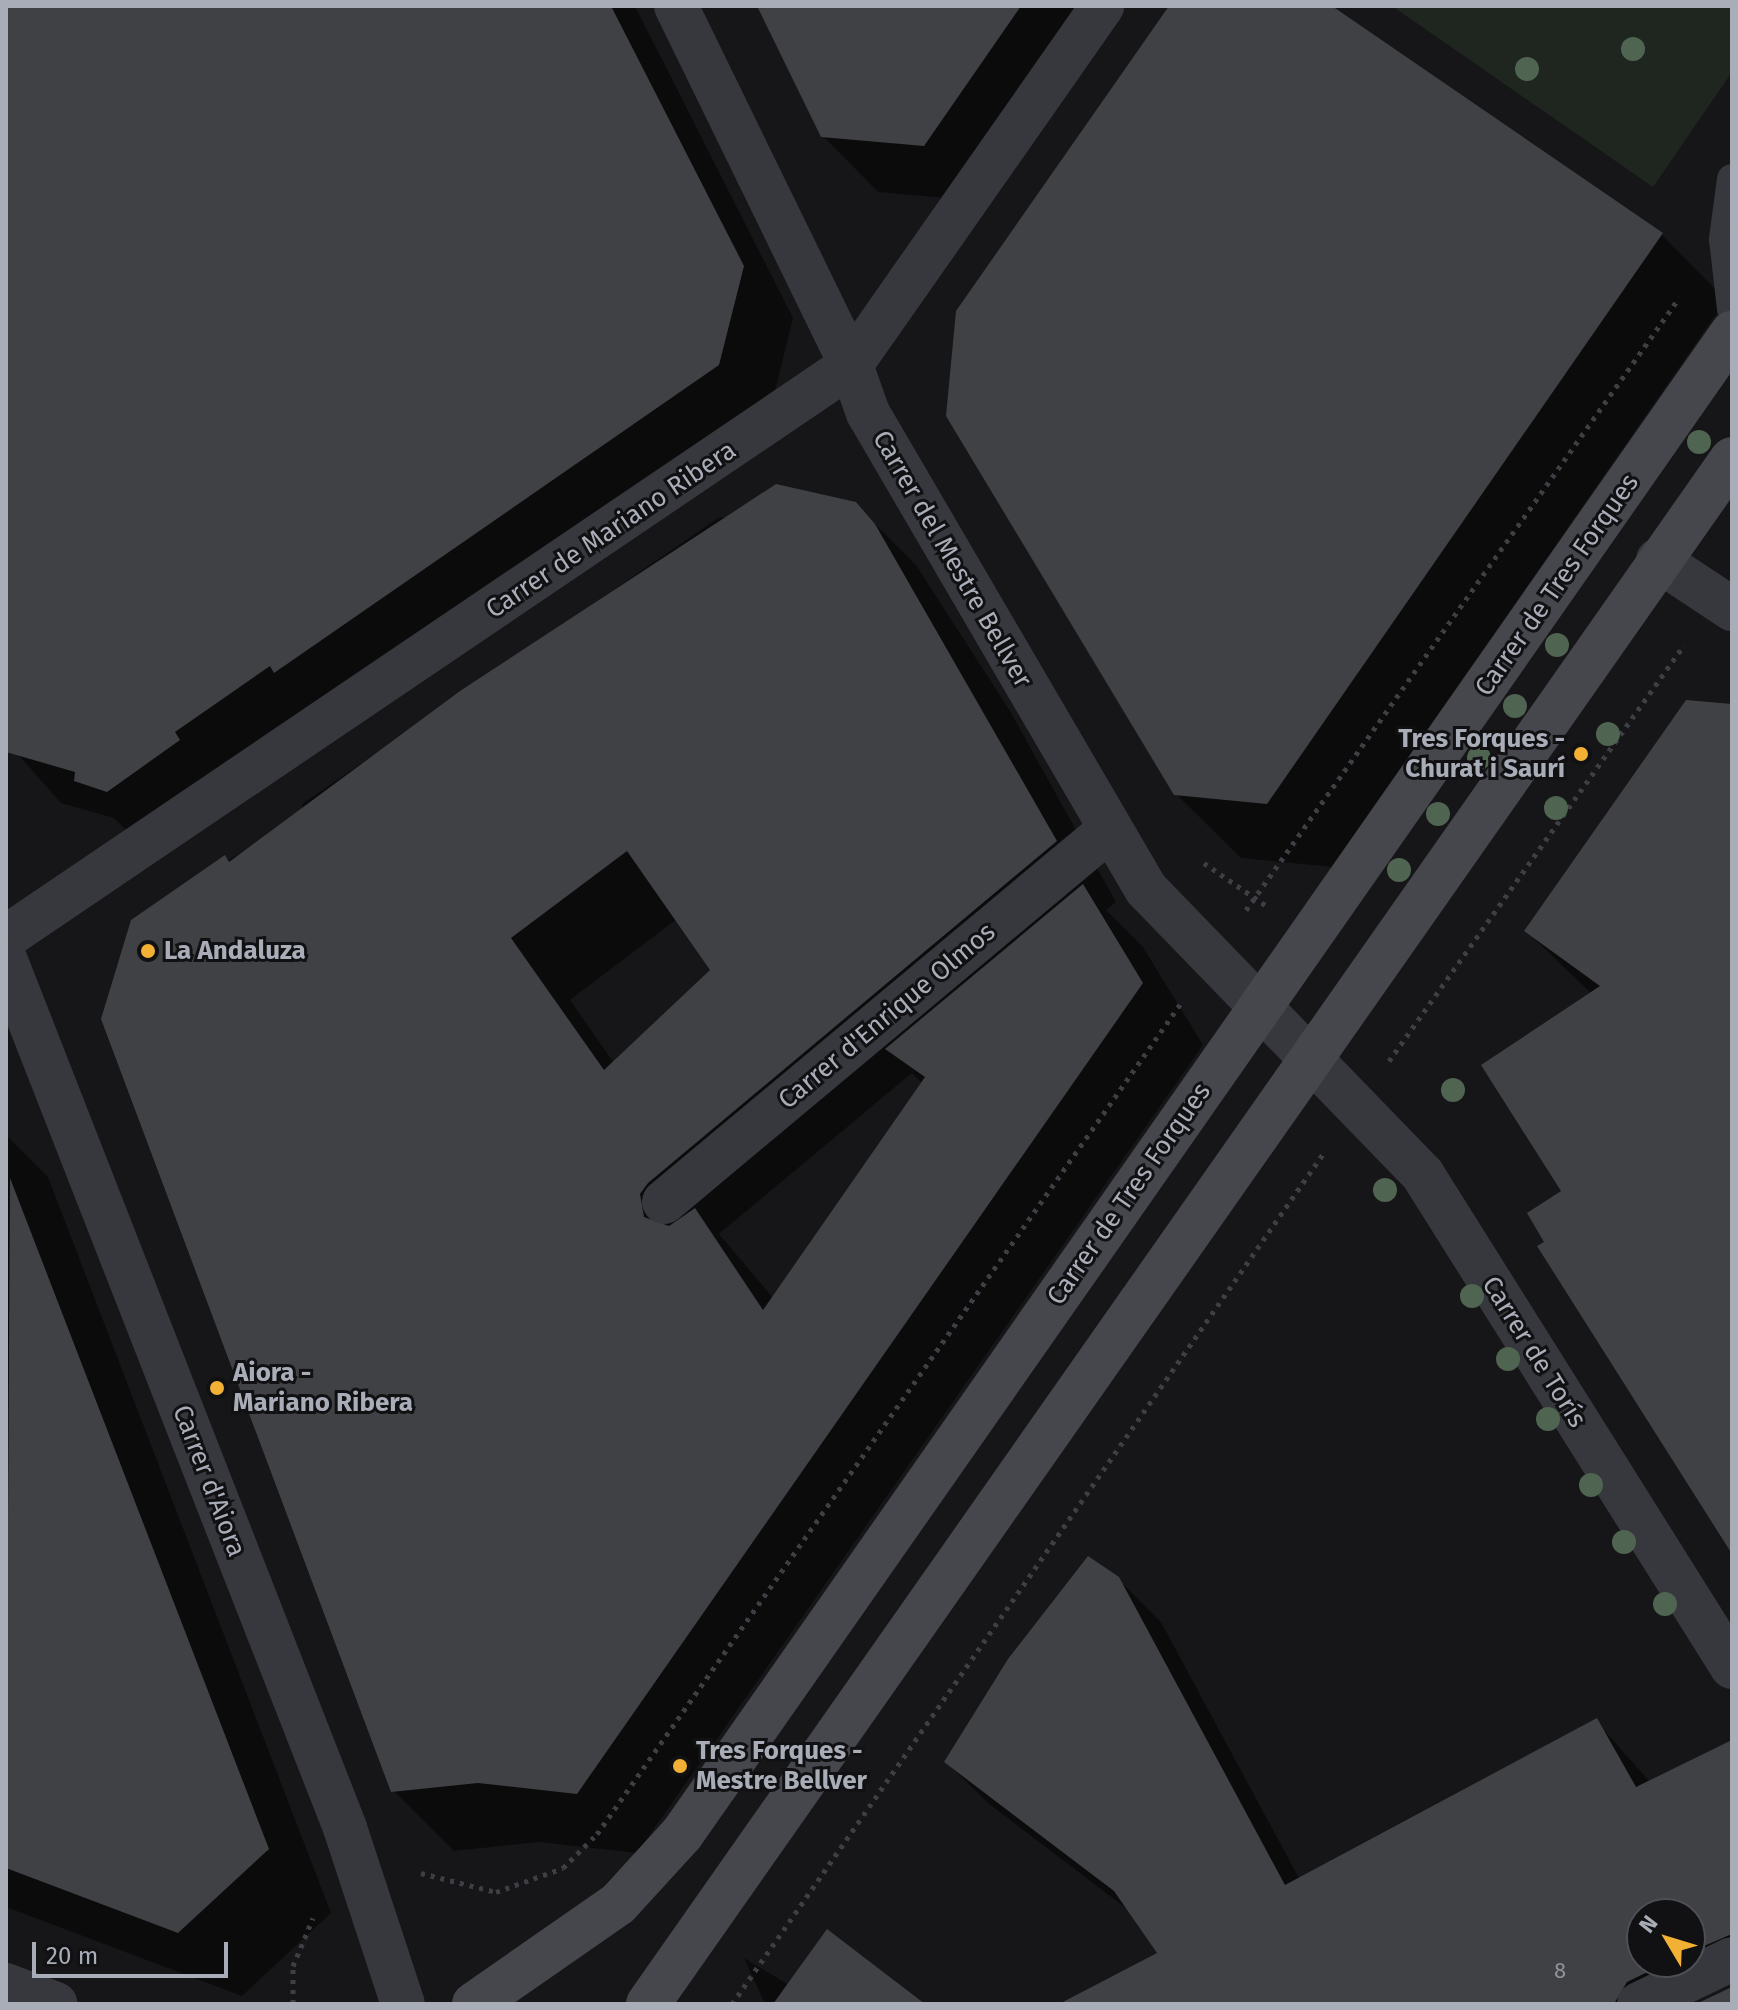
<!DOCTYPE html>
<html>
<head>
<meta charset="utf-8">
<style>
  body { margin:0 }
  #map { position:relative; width:1738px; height:2010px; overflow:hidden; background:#161618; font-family:"Fira Sans",sans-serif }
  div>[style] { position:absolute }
  .green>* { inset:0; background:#1e261f }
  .shadow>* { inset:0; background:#0007 }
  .building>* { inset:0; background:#404145 }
  .path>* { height:5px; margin-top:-2.5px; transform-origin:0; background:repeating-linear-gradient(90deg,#3d3f44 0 4px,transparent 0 10px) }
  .service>* { height:30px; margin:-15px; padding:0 15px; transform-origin:15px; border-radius:15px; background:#37383d }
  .minor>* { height:44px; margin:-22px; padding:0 22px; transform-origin:22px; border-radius:22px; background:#37383d }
  .tertiary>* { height:44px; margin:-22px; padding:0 22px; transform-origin:22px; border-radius:22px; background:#37383d }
  .secondary>* { height:44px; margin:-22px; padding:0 22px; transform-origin:22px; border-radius:22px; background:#45474d }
  .trees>* { width:24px; height:24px; margin:-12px; border-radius:50%; background:#506452 }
  .dots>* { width:22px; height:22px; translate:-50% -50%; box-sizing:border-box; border:4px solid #111113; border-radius:50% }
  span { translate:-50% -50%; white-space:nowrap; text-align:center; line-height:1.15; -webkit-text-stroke:6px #111113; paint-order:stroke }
  .number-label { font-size:22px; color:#8e929b }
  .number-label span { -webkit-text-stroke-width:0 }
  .street-label { font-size:26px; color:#a8adb8 }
  .poi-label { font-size:26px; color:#a8adb8; font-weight:700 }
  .right { translate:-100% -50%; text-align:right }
  .left { translate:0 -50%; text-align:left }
  .frame { position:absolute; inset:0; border:8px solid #a8adb8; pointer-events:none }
  .north { position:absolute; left:1626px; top:1898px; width:80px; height:80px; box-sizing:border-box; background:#111113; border:2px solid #4d4f55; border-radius:50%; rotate:308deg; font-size:22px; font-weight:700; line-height:32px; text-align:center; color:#a8adb8 }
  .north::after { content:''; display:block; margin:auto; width:28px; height:36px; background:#f2b134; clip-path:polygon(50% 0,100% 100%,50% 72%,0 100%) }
  .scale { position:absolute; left:32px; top:1942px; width:196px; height:36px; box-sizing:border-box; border:4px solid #a8adb8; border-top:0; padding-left:10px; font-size:24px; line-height:28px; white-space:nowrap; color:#a8adb8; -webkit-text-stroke:6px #111113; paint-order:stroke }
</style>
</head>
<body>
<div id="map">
  <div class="green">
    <i style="clip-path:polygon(1392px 6px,1732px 6px,1732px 72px,1653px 187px)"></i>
  </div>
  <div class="shadow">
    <i style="clip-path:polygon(6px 6px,635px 6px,793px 318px,769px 416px,127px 831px,114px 818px,61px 803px,6px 741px)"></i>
    <i style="clip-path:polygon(759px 6px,1114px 6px,980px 201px,878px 192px,823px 136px)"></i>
    <i style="clip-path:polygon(1171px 6px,1330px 6px,1662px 235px,1726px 300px,1332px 867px,1241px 858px,1175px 793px)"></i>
    <i style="clip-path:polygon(evenodd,855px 504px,916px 565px,1010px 711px,1116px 902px,1106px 910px,1143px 947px,1203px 1045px,637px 1853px,539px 1842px,454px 1851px,393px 1790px,132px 922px,303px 813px,302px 804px,718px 518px,855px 504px,677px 919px,713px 970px,614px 1063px,570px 1000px,677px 919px,855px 504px,912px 1073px,923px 1084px,773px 1298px,719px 1234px,912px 1073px)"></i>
    <i style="clip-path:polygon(1732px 712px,1732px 1543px,1547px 1242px,1564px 1192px,1592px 994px,1526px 931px)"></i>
    <i style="clip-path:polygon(6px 1135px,48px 1177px,331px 1913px,242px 1996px,6px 1907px)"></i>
    <i style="clip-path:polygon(evenodd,1117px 1578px,1161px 1622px,1300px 1880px,1596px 1721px,1650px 1782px,1732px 1757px,1732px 1951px,1623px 2004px,1065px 2004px,1160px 1954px,1131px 1912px,989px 1804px,946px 1762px,1117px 1578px,1642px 1914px,1690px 1914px,1690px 1962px,1642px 1962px,1642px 1914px)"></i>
    <i style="clip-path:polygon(744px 1958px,789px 1985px,920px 2004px,765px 2004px)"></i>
  </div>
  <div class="building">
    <i style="clip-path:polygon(6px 6px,611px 6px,744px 266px,719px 365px,274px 673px,270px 666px,175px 732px,180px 740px,107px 792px,74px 781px,75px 772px,6px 752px)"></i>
    <i style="clip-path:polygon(757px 6px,1021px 6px,924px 146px,821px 137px)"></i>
    <i style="clip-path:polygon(1169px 6px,1332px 6px,1663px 233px,1267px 804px,1174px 795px,946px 416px,956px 311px)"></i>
    <i style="clip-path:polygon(evenodd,776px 484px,856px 502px,875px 524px,1057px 841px,648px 1183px,640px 1194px,644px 1217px,669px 1226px,695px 1208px,763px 1310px,925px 1077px,885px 1049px,1083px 884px,1143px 983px,577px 1794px,478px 1783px,391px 1792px,101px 1019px,131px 920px,225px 855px,229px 862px,460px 691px,776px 484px,627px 851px,710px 970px,604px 1070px,511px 938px,627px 851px)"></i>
    <i style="clip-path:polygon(1686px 700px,1732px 704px,1732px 1554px,1537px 1246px,1544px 1242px,1527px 1213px,1561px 1191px,1481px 1065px,1600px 986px,1524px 931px)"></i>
    <i style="clip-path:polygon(10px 1178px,269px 1849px,178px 1933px,6px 1868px)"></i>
    <i style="clip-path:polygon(1088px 1556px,1119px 1577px,1285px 1885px,1597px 1718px,1636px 1787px,1732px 1740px,1732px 1934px,1690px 1952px,1690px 1914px,1642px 1914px,1642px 1962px,1668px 1962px,1627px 1982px,1614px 2004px,1059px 2004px,1157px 1953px,1114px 1891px,944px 1762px,1008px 1659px)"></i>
    <i style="clip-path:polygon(827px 1929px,925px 2004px,773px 2004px)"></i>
    <i style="clip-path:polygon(1732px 1987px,1732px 2004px,1696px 2004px)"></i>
  </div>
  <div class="path">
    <i style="left:1204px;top:863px;width:74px;rotate:34.5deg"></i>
    <i style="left:1246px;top:910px;width:750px;rotate:-54.72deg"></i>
    <i style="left:1389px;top:1061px;width:510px;rotate:-54.66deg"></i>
    <i style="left:421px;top:1873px;width:77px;rotate:14.2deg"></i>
    <i style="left:496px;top:1892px;width:71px;rotate:-19.7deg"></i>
    <i style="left:563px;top:1868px;width:48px;rotate:-45deg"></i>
    <i style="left:597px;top:1834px;width:1016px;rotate:-54.9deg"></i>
    <i style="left:293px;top:2004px;width:38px;rotate:-90deg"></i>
    <i style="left:293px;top:1966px;width:52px;rotate:-67.4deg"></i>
    <i style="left:732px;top:2004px;width:1035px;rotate:-55.19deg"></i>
  </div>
  <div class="service">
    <i style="left:1732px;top:179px;width:61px;rotate:97.6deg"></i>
    <i style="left:1724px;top:239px;width:70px;rotate:83.5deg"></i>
  </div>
  <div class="minor">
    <i style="left:676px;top:6px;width:399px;rotate:64deg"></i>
    <i style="left:851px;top:365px;width:51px;rotate:70.5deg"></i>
    <i style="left:868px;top:413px;width:551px;rotate:59.71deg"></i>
    <i style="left:1146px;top:889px;width:398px;rotate:45.9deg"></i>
    <i style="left:1423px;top:1175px;width:581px;rotate:57.87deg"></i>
    <i style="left:1658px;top:560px;width:89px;rotate:33.5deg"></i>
    <i style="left:6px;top:937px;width:1020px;rotate:-34.09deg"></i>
    <i style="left:851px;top:365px;width:438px;rotate:-55deg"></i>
    <i style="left:664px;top:1202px;width:580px;rotate:-39.89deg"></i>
    <i style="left:1639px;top:2004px;width:103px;rotate:-25.8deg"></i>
  </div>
  <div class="tertiary">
    <i style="left:6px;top:961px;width:931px;rotate:68.64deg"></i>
    <i style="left:345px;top:1828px;width:185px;rotate:71.8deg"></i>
    <i style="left:6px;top:1985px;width:53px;rotate:20.8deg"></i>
  </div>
  <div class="secondary">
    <i style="left:474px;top:2004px;width:175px;rotate:-34.8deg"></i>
    <i style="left:618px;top:1904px;width:95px;rotate:-47.6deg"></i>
    <i style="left:682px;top:1834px;width:1832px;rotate:-55.03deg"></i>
    <i style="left:648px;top:2004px;width:1887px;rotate:-54.95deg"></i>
  </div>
  <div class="trees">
    <i style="left:1633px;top:49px"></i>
    <i style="left:1527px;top:69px"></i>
    <i style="left:1699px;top:442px"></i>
    <i style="left:1557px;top:645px"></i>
    <i style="left:1515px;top:706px"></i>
    <i style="left:1608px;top:734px"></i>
    <i style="left:1479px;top:758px"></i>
    <i style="left:1556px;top:808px"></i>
    <i style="left:1438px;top:814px"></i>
    <i style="left:1399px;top:870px"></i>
    <i style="left:1453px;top:1090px"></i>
    <i style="left:1385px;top:1190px"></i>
    <i style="left:1472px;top:1296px"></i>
    <i style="left:1508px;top:1359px"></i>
    <i style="left:1548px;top:1419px"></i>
    <i style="left:1591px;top:1485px"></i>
    <i style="left:1624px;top:1542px"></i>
    <i style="left:1665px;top:1604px"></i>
  </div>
  <div class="dots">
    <i style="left:1581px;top:754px;background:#f2b134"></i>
    <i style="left:148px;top:951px;background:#f2b134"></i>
    <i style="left:217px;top:1388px;background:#f2b134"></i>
    <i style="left:680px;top:1766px;background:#f2b134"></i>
  </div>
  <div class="number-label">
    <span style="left:1560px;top:1971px">8</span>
  </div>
  <div class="street-label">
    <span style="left:611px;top:530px;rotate:-34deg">Carrer de Mariano Ribera</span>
    <span style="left:952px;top:559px;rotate:60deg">Carrer del Mestre Bellver</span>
    <span style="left:1557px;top:585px;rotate:-55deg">Carrer de Tres Forques</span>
    <span style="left:887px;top:1016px;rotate:-40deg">Carrer d'Enrique Olmos</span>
    <span style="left:1129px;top:1194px;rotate:-55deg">Carrer de Tres Forques</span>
    <span style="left:1534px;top:1352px;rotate:58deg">Carrer de Torís</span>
    <span style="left:209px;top:1481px;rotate:69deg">Carrer d'Aiora</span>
  </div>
  <div class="poi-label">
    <span class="right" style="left:1565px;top:754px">Tres Forques -<br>Churat i Saurí</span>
    <span class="left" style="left:164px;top:951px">La Andaluza</span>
    <span class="left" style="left:233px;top:1388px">Aiora -<br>Mariano Ribera</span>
    <span class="left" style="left:696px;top:1766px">Tres Forques -<br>Mestre Bellver</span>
  </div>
  <div class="frame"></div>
  <div class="north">N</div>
  <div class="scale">20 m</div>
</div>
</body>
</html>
